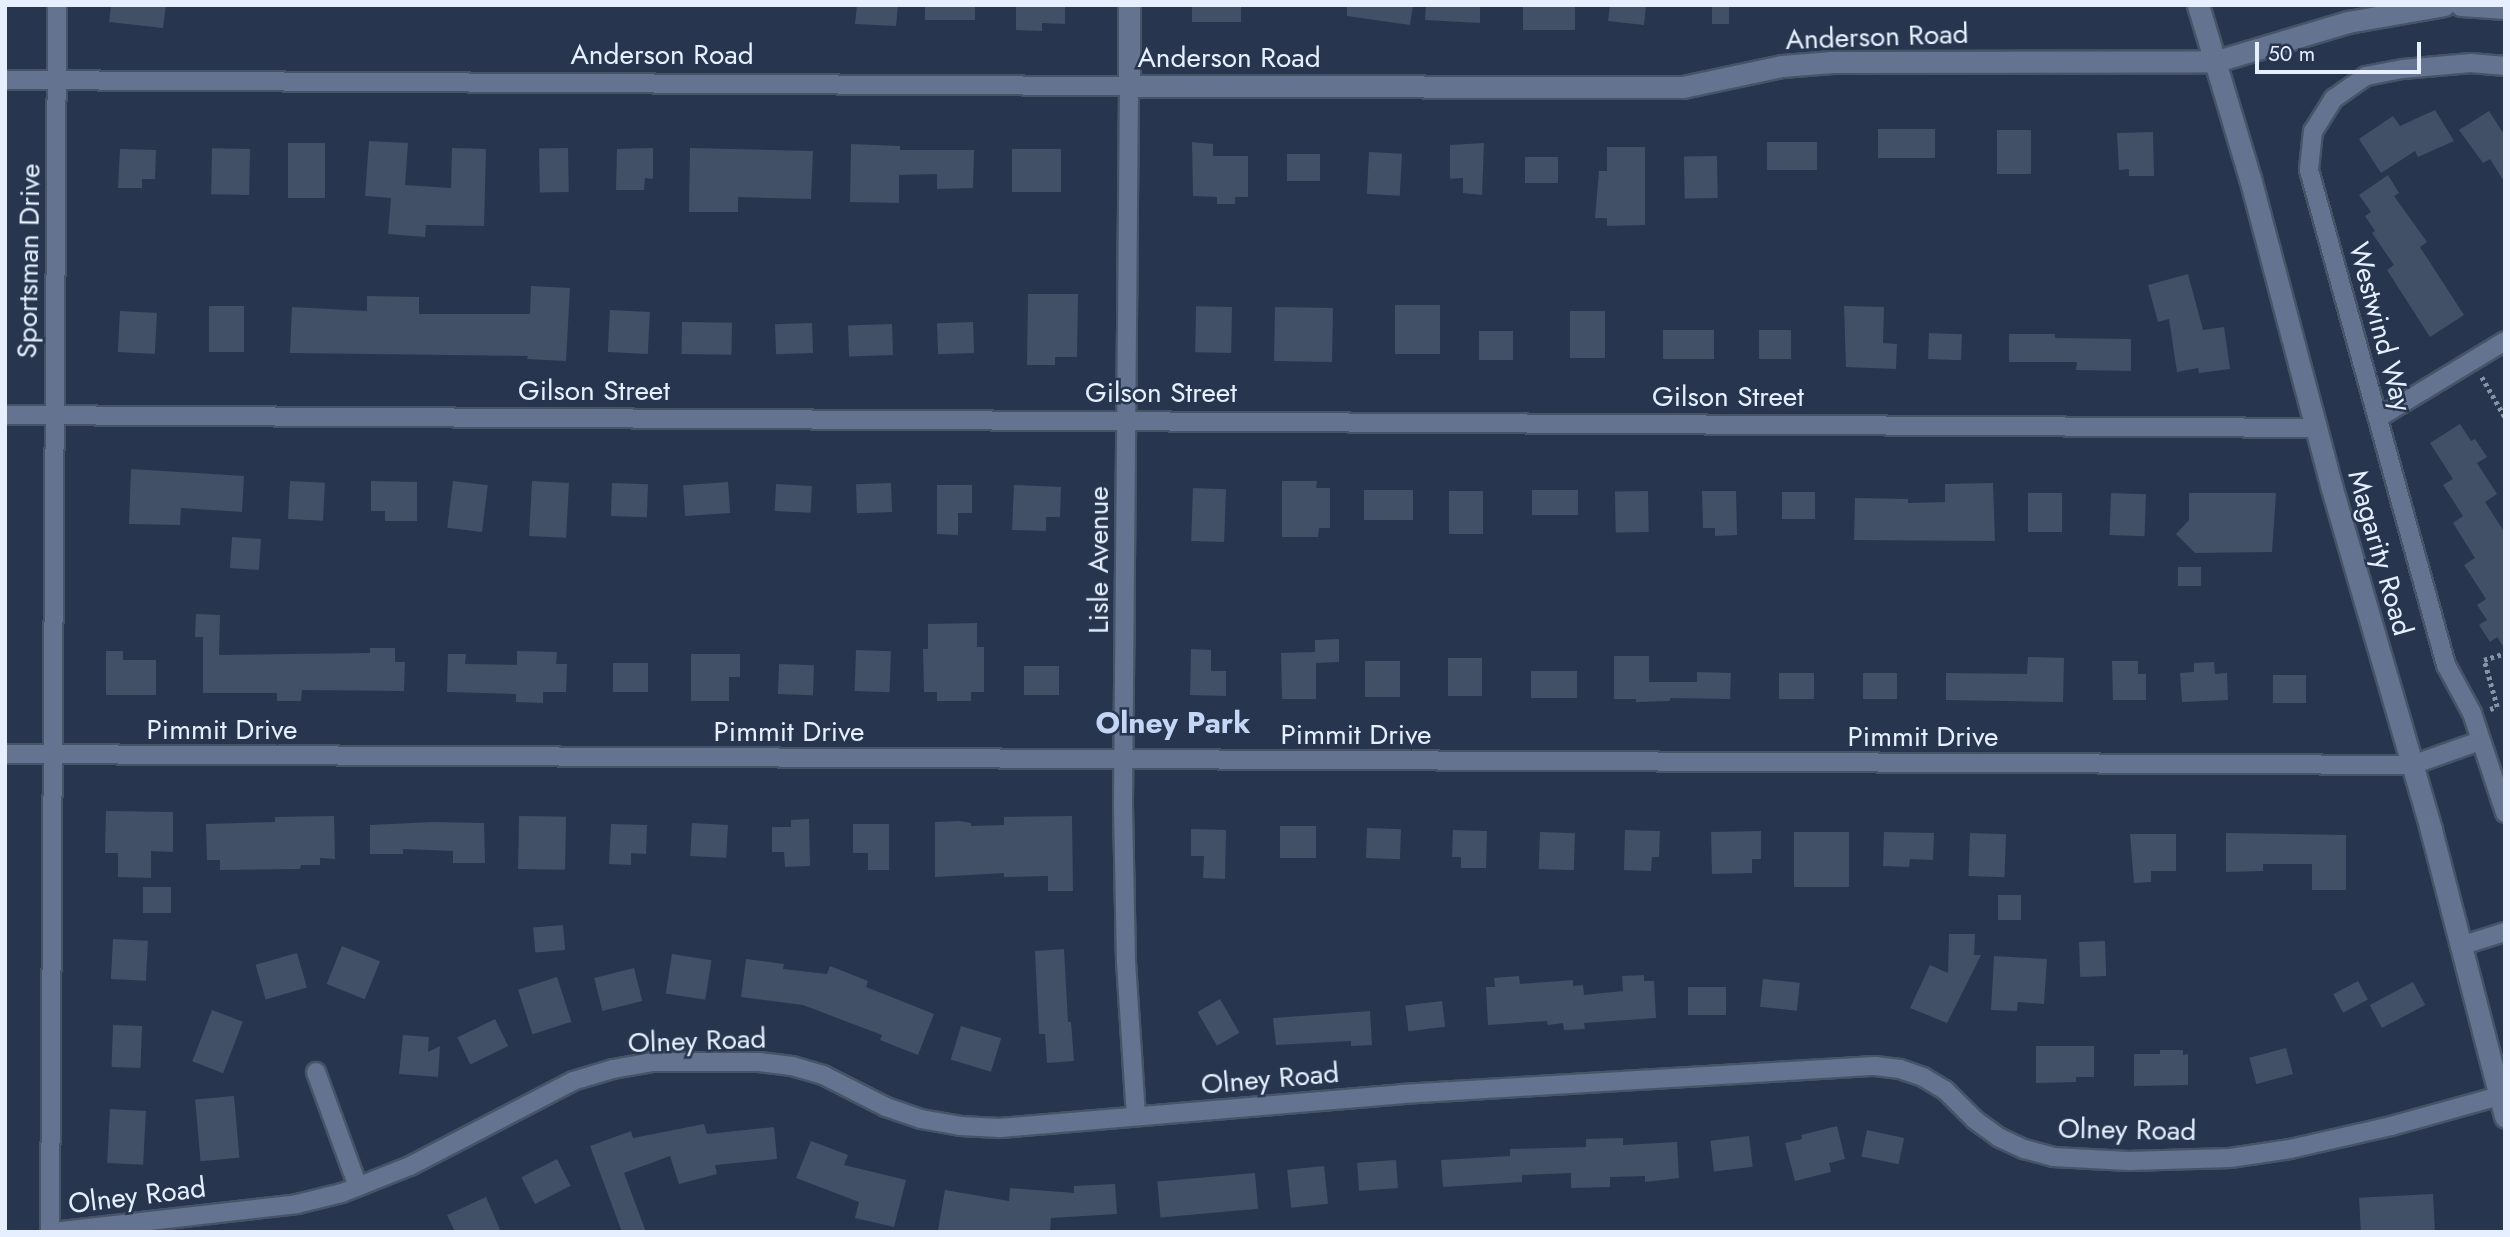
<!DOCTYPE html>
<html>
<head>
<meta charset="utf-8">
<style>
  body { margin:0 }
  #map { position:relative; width:2510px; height:1237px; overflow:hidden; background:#27364e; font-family:Jost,sans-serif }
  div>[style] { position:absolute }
  .building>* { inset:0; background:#414f67; transform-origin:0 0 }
  .path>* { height:4.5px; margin-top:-2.25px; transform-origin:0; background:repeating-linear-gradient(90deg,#8692a6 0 3.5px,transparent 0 7px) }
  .roads { filter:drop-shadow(2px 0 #475468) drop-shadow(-2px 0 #475468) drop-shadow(0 2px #475468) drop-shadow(0 -2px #475468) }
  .street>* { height:18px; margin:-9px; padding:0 9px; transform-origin:9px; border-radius:9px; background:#647490 }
  .secondary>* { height:21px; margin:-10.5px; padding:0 10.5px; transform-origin:10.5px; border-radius:10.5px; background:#647490 }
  span { translate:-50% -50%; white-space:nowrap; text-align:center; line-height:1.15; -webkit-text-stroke:5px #27364e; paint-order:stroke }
  .street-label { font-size:28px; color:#e5efff }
  .neighbourhood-label { font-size:30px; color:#c3d6f5; font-weight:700 }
  .frame { position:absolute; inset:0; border:7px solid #e5efff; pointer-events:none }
  .scale { position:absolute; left:2255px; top:42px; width:166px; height:32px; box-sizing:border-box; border:4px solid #e5efff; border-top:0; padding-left:9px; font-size:21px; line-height:24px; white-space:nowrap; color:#e5efff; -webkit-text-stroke:5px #27364e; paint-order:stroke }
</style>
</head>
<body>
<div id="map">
  <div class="building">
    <i style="clip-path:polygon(111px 5px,166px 5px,163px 28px,109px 22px)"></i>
    <i style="clip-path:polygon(857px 5px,898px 5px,896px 26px,855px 24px)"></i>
    <i style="left:925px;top:5px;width:50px;height:15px"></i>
    <i style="clip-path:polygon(1016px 5px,1065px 5px,1065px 24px,1042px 23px,1042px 31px,1016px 30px)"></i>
    <i style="left:1192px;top:5px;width:49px;height:17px"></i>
    <i style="clip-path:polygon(1347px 5px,1413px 5px,1410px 25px,1347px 16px)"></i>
    <i style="clip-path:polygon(1426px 5px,1480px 5px,1480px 23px,1425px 20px)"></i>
    <i style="left:1523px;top:5px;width:52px;height:25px"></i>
    <i style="clip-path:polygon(1610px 5px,1646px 5px,1644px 25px,1608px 21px)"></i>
    <i style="left:1712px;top:5px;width:17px;height:19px"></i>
    <i style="clip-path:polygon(2435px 110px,2454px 141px,2418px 157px,2415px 151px,2381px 173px,2359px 139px,2393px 116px,2400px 126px)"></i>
    <i style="clip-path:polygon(2489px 111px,2505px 136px,2505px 183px,2490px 159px,2483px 163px,2459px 130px)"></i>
    <i style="left:1878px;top:129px;width:57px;height:29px"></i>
    <i style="left:1997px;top:130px;width:34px;height:44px"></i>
    <i style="clip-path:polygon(2153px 132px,2154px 176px,2129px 176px,2129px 169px,2119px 170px,2117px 133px)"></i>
    <i style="clip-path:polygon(369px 141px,408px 143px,405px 185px,451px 188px,452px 148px,486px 149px,484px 226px,426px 225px,425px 237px,388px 234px,391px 198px,365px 196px)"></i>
    <i style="clip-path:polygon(1192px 142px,1213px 144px,1213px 156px,1248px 156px,1248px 197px,1235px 197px,1235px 204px,1217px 204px,1217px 197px,1193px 196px)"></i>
    <i style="left:1767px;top:142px;width:50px;height:28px"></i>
    <i style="left:288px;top:143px;width:37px;height:55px"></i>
    <i style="clip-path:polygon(1484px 143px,1482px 195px,1463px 193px,1463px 178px,1450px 179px,1450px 145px)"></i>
    <i style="clip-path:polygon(851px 144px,900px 146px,900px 150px,974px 150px,973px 188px,937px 189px,937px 174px,899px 175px,899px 203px,850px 202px)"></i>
    <i style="clip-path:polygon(1607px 147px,1645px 147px,1645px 225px,1607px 226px,1607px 218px,1595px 218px,1599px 171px,1607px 171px)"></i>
    <i style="left:568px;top:148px;width:44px;height:29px;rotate:89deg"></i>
    <i style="clip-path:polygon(653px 148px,653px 179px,645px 178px,644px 190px,616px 190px,617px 149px)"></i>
    <i style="clip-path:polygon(690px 148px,813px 151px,811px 199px,738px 197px,738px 212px,689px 212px)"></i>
    <i style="clip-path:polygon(120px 149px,156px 150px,155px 179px,142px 179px,142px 188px,118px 188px)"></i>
    <i style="left:250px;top:149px;width:46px;height:38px;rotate:91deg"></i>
    <i style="left:1012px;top:149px;width:49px;height:43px"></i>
    <i style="left:1369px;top:152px;width:33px;height:42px;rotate:3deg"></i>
    <i style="left:1287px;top:154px;width:33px;height:27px"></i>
    <i style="left:1717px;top:156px;width:42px;height:33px;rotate:89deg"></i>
    <i style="left:1525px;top:157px;width:33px;height:26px"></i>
    <i style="clip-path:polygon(2388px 175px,2399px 193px,2394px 196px,2427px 242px,2420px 247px,2464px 315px,2430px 337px,2387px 270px,2394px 265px,2372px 233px,2375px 231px,2365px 216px,2371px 212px,2359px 195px)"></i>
    <i style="clip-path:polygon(2188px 274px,2203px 330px,2224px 327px,2230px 369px,2199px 373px,2198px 368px,2177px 372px,2169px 319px,2158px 322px,2148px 285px)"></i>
    <i style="clip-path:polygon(531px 286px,570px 288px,566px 361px,527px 359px,528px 356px,290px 353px,292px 307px,367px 311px,367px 296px,419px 297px,419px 314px,530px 314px)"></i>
    <i style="clip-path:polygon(1028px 294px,1078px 294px,1077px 357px,1055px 357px,1055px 365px,1027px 365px)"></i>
    <i style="left:1395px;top:305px;width:45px;height:49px"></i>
    <i style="left:209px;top:306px;width:35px;height:46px"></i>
    <i style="clip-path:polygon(1844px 306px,1884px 307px,1883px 343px,1897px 344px,1896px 369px,1846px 367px)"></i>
    <i style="left:1232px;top:307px;width:46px;height:36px;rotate:91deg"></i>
    <i style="left:1275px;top:307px;width:58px;height:54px;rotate:1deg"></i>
    <i style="left:610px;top:310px;width:40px;height:42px;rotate:3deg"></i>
    <i style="left:120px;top:311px;width:37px;height:41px;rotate:3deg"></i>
    <i style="left:1570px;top:311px;width:35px;height:47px"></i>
    <i style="left:682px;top:322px;width:50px;height:32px;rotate:1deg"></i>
    <i style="left:973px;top:322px;width:31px;height:36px;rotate:88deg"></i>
    <i style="left:812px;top:323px;width:30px;height:37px;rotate:88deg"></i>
    <i style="left:892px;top:324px;width:31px;height:44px;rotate:88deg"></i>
    <i style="left:1663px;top:330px;width:51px;height:29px"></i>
    <i style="left:1791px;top:330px;width:29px;height:32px;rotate:90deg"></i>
    <i style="left:1479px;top:331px;width:34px;height:29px"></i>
    <i style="left:1929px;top:333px;width:33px;height:26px;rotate:2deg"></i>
    <i style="clip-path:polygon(2009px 334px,2055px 334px,2055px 338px,2131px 339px,2131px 371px,2076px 370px,2077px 362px,2009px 362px)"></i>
    <i style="clip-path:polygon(2460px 424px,2471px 441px,2475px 439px,2487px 457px,2477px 463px,2497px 494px,2485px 502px,2505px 533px,2505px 649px,2497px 637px,2490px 642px,2479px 625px,2487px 620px,2477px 605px,2486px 599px,2464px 565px,2475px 558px,2453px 523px,2463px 516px,2443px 485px,2453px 479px,2430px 443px)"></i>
    <i style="clip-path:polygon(131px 469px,244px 476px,242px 512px,181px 508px,180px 525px,129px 524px)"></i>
    <i style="left:290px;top:481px;width:35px;height:38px;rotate:3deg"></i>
    <i style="clip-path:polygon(371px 481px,417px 482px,417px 521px,385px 521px,385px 511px,371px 511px)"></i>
    <i style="left:453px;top:481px;width:35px;height:47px;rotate:7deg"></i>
    <i style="left:532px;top:481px;width:37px;height:55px;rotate:3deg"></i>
    <i style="clip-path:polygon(1282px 481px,1317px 481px,1316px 488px,1330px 488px,1330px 528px,1319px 528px,1318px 537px,1282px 537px)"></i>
    <i style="left:728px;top:482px;width:31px;height:45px;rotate:86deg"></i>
    <i style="left:612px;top:483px;width:36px;height:33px;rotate:2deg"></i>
    <i style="left:891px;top:483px;width:29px;height:35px;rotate:88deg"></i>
    <i style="clip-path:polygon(1993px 483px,1995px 541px,1854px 540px,1855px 498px,1908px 499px,1908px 503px,1945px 502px,1945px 484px)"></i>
    <i style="left:776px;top:484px;width:36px;height:27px;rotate:3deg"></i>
    <i style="clip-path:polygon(937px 485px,972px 485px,972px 513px,958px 513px,958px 535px,937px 534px)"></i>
    <i style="clip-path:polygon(1014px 485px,1061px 487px,1060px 517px,1046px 517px,1046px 531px,1012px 530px)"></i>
    <i style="left:1193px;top:488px;width:33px;height:53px;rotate:2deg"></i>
    <i style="left:1364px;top:490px;width:49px;height:30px"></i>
    <i style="left:1578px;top:490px;width:25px;height:46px;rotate:90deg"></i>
    <i style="left:1449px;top:491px;width:34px;height:43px"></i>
    <i style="left:1648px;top:491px;width:41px;height:33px;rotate:89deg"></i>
    <i style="clip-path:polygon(1702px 491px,1736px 491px,1737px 535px,1715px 536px,1715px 528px,1703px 528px)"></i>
    <i style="left:1782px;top:492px;width:33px;height:27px"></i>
    <i style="left:2028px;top:493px;width:34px;height:39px"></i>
    <i style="left:2111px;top:493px;width:35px;height:42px;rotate:2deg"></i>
    <i style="clip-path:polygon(2189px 493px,2276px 493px,2272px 552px,2195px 553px,2176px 534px,2189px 520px)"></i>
    <i style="left:261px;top:539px;width:31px;height:29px;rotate:94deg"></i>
    <i style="left:2178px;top:567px;width:23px;height:19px"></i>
    <i style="clip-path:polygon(196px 614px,220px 615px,219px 655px,370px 653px,370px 648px,395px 648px,395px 662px,405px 662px,404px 691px,302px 690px,301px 701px,277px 701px,277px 693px,203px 693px,203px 637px,195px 637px)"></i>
    <i style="clip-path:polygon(977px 623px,977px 647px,984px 647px,984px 692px,971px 692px,971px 701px,937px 701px,937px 692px,924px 692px,923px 649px,928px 649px,928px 624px)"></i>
    <i style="clip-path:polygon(1339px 639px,1339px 662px,1316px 663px,1316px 699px,1282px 699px,1281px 653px,1315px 652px,1315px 640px)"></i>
    <i style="clip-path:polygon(1191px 649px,1211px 650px,1211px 671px,1226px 671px,1226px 696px,1190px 695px)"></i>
    <i style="left:856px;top:650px;width:35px;height:41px;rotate:2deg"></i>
    <i style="clip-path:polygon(106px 651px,123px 651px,123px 660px,156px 660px,156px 695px,106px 695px)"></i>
    <i style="clip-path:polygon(517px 651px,557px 652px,556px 664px,567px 664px,566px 692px,543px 692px,543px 703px,516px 702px,516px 694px,447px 692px,448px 654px,466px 654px,465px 664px,517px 665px)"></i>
    <i style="clip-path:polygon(691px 654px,740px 654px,740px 677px,729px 677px,729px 701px,691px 701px)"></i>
    <i style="clip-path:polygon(1614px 656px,1649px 656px,1649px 682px,1697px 682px,1697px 672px,1731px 673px,1730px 699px,1671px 698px,1669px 701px,1636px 702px,1636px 699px,1614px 699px)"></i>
    <i style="clip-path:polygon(2028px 657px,2064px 658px,2063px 702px,1946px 700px,1946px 673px,2027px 674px)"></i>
    <i style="left:1482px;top:658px;width:38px;height:34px;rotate:90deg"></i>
    <i style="left:1365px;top:661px;width:35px;height:36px"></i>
    <i style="clip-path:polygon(2112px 661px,2138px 661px,2138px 674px,2146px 674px,2146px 700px,2113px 700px)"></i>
    <i style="clip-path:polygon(2214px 662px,2215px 674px,2227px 673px,2228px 700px,2182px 702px,2180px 673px,2194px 672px,2194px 663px)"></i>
    <i style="left:613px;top:663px;width:35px;height:29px"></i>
    <i style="left:779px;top:664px;width:35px;height:30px;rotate:2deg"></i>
    <i style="left:1024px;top:666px;width:35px;height:29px"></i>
    <i style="left:1531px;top:671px;width:46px;height:27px"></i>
    <i style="left:1779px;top:673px;width:35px;height:26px"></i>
    <i style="left:1863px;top:673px;width:34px;height:26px"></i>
    <i style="left:2273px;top:675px;width:33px;height:28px"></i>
    <i style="clip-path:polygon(106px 811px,173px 812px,173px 852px,151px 851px,151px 878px,118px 877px,118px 853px,105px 853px)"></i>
    <i style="clip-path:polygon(334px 816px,335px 859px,320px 858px,320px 865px,301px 865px,300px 869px,220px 870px,220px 860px,207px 860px,206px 824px,275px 822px,275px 817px)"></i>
    <i style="left:519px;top:816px;width:47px;height:53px;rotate:1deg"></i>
    <i style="clip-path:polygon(1072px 816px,1073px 891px,1048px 891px,1048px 876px,1004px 877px,1004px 873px,935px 877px,935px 822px,959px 821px,971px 823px,971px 826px,1004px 825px,1004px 817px)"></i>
    <i style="clip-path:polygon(809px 819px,810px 866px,785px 867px,784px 852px,772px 852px,772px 827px,791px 827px,791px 820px)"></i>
    <i style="clip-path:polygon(433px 822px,484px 823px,485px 863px,453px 863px,453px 851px,403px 849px,403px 854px,370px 854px,370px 825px)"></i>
    <i style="left:692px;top:823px;width:36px;height:33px;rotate:3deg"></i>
    <i style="clip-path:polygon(611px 824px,647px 825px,646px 854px,631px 853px,631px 865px,609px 864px)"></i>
    <i style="clip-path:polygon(853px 824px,889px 824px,889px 870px,868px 870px,868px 853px,853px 853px)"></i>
    <i style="left:1280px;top:826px;width:36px;height:32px"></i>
    <i style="left:1367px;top:828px;width:34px;height:30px;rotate:2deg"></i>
    <i style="clip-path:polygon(1191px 829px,1226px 830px,1225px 879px,1203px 878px,1204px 856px,1191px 856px)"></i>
    <i style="clip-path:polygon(1453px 830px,1487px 831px,1486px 868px,1461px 868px,1461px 857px,1452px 857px)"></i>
    <i style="clip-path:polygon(1625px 830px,1660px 831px,1659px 857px,1652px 857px,1651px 871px,1624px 870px)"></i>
    <i style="clip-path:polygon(1761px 831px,1761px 859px,1752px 859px,1752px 873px,1712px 874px,1711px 832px)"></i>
    <i style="left:1540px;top:832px;width:35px;height:37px;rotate:2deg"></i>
    <i style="left:1794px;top:832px;width:55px;height:55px"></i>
    <i style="clip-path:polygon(1884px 832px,1934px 833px,1933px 860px,1910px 859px,1909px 867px,1883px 866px)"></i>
    <i style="left:1970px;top:833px;width:36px;height:43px;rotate:2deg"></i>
    <i style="clip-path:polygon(2226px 833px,2346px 835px,2346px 890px,2312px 890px,2312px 864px,2263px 864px,2263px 871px,2226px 872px)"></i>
    <i style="clip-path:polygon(2130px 834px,2176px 834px,2176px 871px,2151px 871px,2151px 882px,2134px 883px)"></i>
    <i style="left:143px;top:887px;width:28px;height:26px"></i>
    <i style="left:2021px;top:895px;width:25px;height:23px;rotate:90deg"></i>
    <i style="left:563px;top:925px;width:25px;height:30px;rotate:85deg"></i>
    <i style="clip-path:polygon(1949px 934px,1975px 934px,1974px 955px,1981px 955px,1947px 1023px,1910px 1008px,1930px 965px,1948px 973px)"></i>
    <i style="left:113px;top:939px;width:35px;height:40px;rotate:3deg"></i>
    <i style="left:2105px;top:941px;width:35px;height:26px;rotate:88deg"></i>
    <i style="left:342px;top:946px;width:41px;height:41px;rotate:22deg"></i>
    <i style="clip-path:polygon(1064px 949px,1068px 1022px,1071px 1022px,1074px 1061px,1047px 1063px,1045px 1034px,1039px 1034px,1035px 951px)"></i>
    <i style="left:297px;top:953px;width:36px;height:43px;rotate:74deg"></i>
    <i style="left:672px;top:954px;width:40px;height:40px;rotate:9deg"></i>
    <i style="clip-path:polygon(1994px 956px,2047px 959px,2044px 1004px,2018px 1002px,2017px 1011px,1991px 1010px)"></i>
    <i style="clip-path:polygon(746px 959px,784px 964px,783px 969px,827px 974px,830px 966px,868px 981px,866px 987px,934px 1014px,918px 1055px,880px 1040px,882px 1035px,803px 1005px,741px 997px)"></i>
    <i style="left:634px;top:968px;width:34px;height:41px;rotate:76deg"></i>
    <i style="clip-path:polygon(1644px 975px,1644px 981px,1654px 981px,1656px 1018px,1584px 1023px,1585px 1029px,1564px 1030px,1563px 1023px,1548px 1025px,1547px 1021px,1488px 1025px,1486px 987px,1495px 987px,1494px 978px,1519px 976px,1520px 984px,1573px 980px,1573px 986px,1583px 985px,1584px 995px,1623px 991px,1622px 976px)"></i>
    <i style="left:557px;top:977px;width:47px;height:41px;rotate:72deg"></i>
    <i style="left:1763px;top:979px;width:37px;height:28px;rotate:6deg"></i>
    <i style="left:2358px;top:981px;width:21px;height:28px;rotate:62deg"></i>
    <i style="left:2413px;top:982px;width:26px;height:49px;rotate:62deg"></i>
    <i style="left:1688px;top:987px;width:38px;height:28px"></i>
    <i style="left:1220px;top:999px;width:39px;height:26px;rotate:60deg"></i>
    <i style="left:1442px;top:1001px;width:26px;height:37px;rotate:83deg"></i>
    <i style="left:212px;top:1010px;width:33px;height:55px;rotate:21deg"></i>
    <i style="clip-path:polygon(1370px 1011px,1372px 1045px,1351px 1046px,1351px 1041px,1276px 1045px,1273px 1018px)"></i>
    <i style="left:495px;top:1019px;width:30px;height:42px;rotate:64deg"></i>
    <i style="left:113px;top:1025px;width:29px;height:42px;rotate:2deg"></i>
    <i style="left:961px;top:1026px;width:42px;height:35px;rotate:17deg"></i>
    <i style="clip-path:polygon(403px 1035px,429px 1037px,428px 1052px,440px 1046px,438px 1077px,399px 1074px)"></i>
    <i style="clip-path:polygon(2036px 1046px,2094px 1046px,2094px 1077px,2076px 1077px,2076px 1082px,2036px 1083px)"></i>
    <i style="left:2286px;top:1048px;width:27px;height:38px;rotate:75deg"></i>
    <i style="clip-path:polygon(2160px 1050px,2183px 1050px,2183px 1055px,2188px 1054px,2188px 1085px,2134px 1086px,2134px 1054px,2160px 1054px)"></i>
    <i style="left:234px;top:1096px;width:62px;height:39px;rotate:85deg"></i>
    <i style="left:110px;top:1109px;width:36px;height:54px;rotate:3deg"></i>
    <i style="clip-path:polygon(704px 1124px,707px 1134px,774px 1127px,777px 1159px,715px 1165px,717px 1174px,679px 1184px,670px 1156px,624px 1173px,646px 1232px,622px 1232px,590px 1146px,631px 1131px,633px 1138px)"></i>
    <i style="clip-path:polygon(1837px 1126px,1845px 1159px,1829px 1163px,1831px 1172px,1795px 1181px,1785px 1143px,1802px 1139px,1801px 1135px)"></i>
    <i style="left:1867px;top:1130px;width:38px;height:27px;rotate:12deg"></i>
    <i style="left:1749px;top:1136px;width:31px;height:39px;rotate:83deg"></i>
    <i style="clip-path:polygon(1623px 1138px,1623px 1145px,1677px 1142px,1679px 1178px,1645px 1182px,1645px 1176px,1610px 1177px,1610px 1187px,1571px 1188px,1571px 1173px,1522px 1175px,1522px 1182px,1443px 1187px,1441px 1160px,1510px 1156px,1510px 1149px,1586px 1147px,1586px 1139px)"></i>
    <i style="clip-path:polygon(811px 1141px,848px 1155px,844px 1165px,906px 1180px,894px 1227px,855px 1218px,859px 1202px,796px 1178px)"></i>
    <i style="left:557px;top:1159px;width:30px;height:40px;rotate:63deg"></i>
    <i style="left:1396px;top:1160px;width:28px;height:39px;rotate:86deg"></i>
    <i style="left:1324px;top:1166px;width:38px;height:37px;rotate:84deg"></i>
    <i style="left:1255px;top:1173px;width:36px;height:98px;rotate:85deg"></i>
    <i style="clip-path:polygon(1115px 1184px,1117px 1214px,1051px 1218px,1050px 1232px,938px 1230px,945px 1190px,1009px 1201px,1010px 1188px,1074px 1193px,1074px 1186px)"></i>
    <i style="left:2433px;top:1194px;width:38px;height:74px;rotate:87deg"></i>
    <i style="clip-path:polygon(486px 1197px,501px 1232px,455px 1232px,447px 1215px)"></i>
  </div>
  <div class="path">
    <i style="left:2482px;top:377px;width:46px;rotate:60.1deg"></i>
    <i style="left:2490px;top:709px;width:7px;rotate:-16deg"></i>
    <i style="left:2497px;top:707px;width:49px;rotate:-105.5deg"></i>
    <i style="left:2484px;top:660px;width:22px;rotate:-18deg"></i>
  </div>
  <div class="roads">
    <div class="street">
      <i style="left:2505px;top:66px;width:34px;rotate:-175deg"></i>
      <i style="left:2471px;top:63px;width:69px;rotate:175deg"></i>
      <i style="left:2402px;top:69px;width:37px;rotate:169deg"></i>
      <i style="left:2366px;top:76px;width:39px;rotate:145deg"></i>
      <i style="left:2334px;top:98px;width:39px;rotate:122deg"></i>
      <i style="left:2313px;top:131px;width:39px;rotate:96deg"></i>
      <i style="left:2309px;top:170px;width:514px;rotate:74.53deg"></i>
      <i style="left:2446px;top:665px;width:55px;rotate:61.6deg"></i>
      <i style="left:2472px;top:713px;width:105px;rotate:71.7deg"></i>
      <i style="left:5px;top:80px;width:1124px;rotate:0.31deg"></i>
      <i style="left:1129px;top:86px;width:720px;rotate:90.48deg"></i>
      <i style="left:1123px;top:806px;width:156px;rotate:88.9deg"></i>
      <i style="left:1126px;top:962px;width:153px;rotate:86.3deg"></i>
      <i style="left:5px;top:415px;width:2311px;rotate:0.32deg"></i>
      <i style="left:2378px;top:418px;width:149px;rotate:-31.2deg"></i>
      <i style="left:5px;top:754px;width:2407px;rotate:0.26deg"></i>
      <i style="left:2412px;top:765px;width:72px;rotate:-19.4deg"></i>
      <i style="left:2460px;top:946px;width:47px;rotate:-17.3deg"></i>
      <i style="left:316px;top:1072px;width:122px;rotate:69.9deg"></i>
      <i style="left:50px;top:1232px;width:1227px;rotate:-89.67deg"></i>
      <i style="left:53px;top:1232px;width:246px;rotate:-6.5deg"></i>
      <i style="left:297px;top:1204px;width:46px;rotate:-13.7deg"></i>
      <i style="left:342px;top:1193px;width:73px;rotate:-21.7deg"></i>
      <i style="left:410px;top:1166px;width:184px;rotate:-27.5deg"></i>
      <i style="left:573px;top:1081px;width:42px;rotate:-16.7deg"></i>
      <i style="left:613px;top:1069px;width:41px;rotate:-9.9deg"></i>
      <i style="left:653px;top:1062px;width:106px"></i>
      <i style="left:759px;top:1062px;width:33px;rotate:7deg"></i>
      <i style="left:792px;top:1066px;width:32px;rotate:16deg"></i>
      <i style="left:823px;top:1075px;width:71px;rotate:26.9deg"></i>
      <i style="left:886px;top:1107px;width:37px;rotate:19deg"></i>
      <i style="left:921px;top:1119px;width:40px;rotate:10deg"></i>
      <i style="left:960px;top:1126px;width:40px;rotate:2.9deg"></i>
      <i style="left:1000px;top:1128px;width:403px;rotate:-4.8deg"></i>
      <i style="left:1402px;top:1094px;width:474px;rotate:-3.4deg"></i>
      <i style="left:1875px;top:1066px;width:25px;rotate:7deg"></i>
      <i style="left:1900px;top:1069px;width:24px;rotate:19deg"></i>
      <i style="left:1923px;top:1077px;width:26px;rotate:31deg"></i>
      <i style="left:1945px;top:1090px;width:42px;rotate:45deg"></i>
      <i style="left:1975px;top:1120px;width:29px;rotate:36deg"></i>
      <i style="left:1998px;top:1137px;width:29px;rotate:25deg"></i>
      <i style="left:2024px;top:1149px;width:30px;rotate:15deg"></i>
      <i style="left:2053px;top:1157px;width:76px;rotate:3deg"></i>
      <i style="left:2129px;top:1161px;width:101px;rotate:-1.7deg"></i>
      <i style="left:2230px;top:1158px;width:61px;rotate:-8.5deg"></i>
      <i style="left:2290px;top:1149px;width:104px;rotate:-12.8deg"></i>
      <i style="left:2391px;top:1126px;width:112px;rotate:-15.5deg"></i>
    </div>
    <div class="secondary">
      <i style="left:1129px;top:5px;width:81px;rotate:90deg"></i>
      <i style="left:1129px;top:86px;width:554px;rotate:0.1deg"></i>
      <i style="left:1683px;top:87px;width:101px;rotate:-12deg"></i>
      <i style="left:1782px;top:66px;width:50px;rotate:-4.6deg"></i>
      <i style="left:1832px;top:62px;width:385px;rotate:-0.1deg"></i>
      <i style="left:2217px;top:61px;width:137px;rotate:-16.6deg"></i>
      <i style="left:2348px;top:22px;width:97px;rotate:-10deg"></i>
      <i style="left:2198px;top:5px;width:181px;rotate:73.3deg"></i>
      <i style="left:2250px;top:178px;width:318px;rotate:75.2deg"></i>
      <i style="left:2331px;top:485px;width:359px;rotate:73.8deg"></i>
      <i style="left:2431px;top:830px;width:296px;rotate:75.5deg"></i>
      <i style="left:2461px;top:5px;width:44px;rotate:3.9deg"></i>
    </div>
  </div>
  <div class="street-label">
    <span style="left:1877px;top:37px;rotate:-2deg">Anderson Road</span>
    <span style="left:662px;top:55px">Anderson Road</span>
    <span style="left:1229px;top:58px">Anderson Road</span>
    <span style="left:29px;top:261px;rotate:-89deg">Sportsman Drive</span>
    <span style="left:2380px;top:327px;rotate:75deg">Westwind Way</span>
    <span style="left:594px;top:391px">Gilson Street</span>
    <span style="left:1161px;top:393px">Gilson Street</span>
    <span style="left:1728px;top:397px">Gilson Street</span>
    <span style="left:2380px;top:553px;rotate:74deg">Magarity Road</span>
    <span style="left:1099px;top:560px;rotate:-90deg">Lisle Avenue</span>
    <span style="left:222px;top:730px">Pimmit Drive</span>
    <span style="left:789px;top:732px">Pimmit Drive</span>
    <span style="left:1356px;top:735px">Pimmit Drive</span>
    <span style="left:1923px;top:737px">Pimmit Drive</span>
    <span style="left:697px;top:1041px;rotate:-2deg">Olney Road</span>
    <span style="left:1270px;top:1079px;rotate:-5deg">Olney Road</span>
    <span style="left:2127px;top:1130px;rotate:1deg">Olney Road</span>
    <span style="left:137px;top:1196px;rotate:-7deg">Olney Road</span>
  </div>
  <div class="neighbourhood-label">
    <span style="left:1173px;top:723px">Olney Park</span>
  </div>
  <div class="frame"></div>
  <div class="scale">50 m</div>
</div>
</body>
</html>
